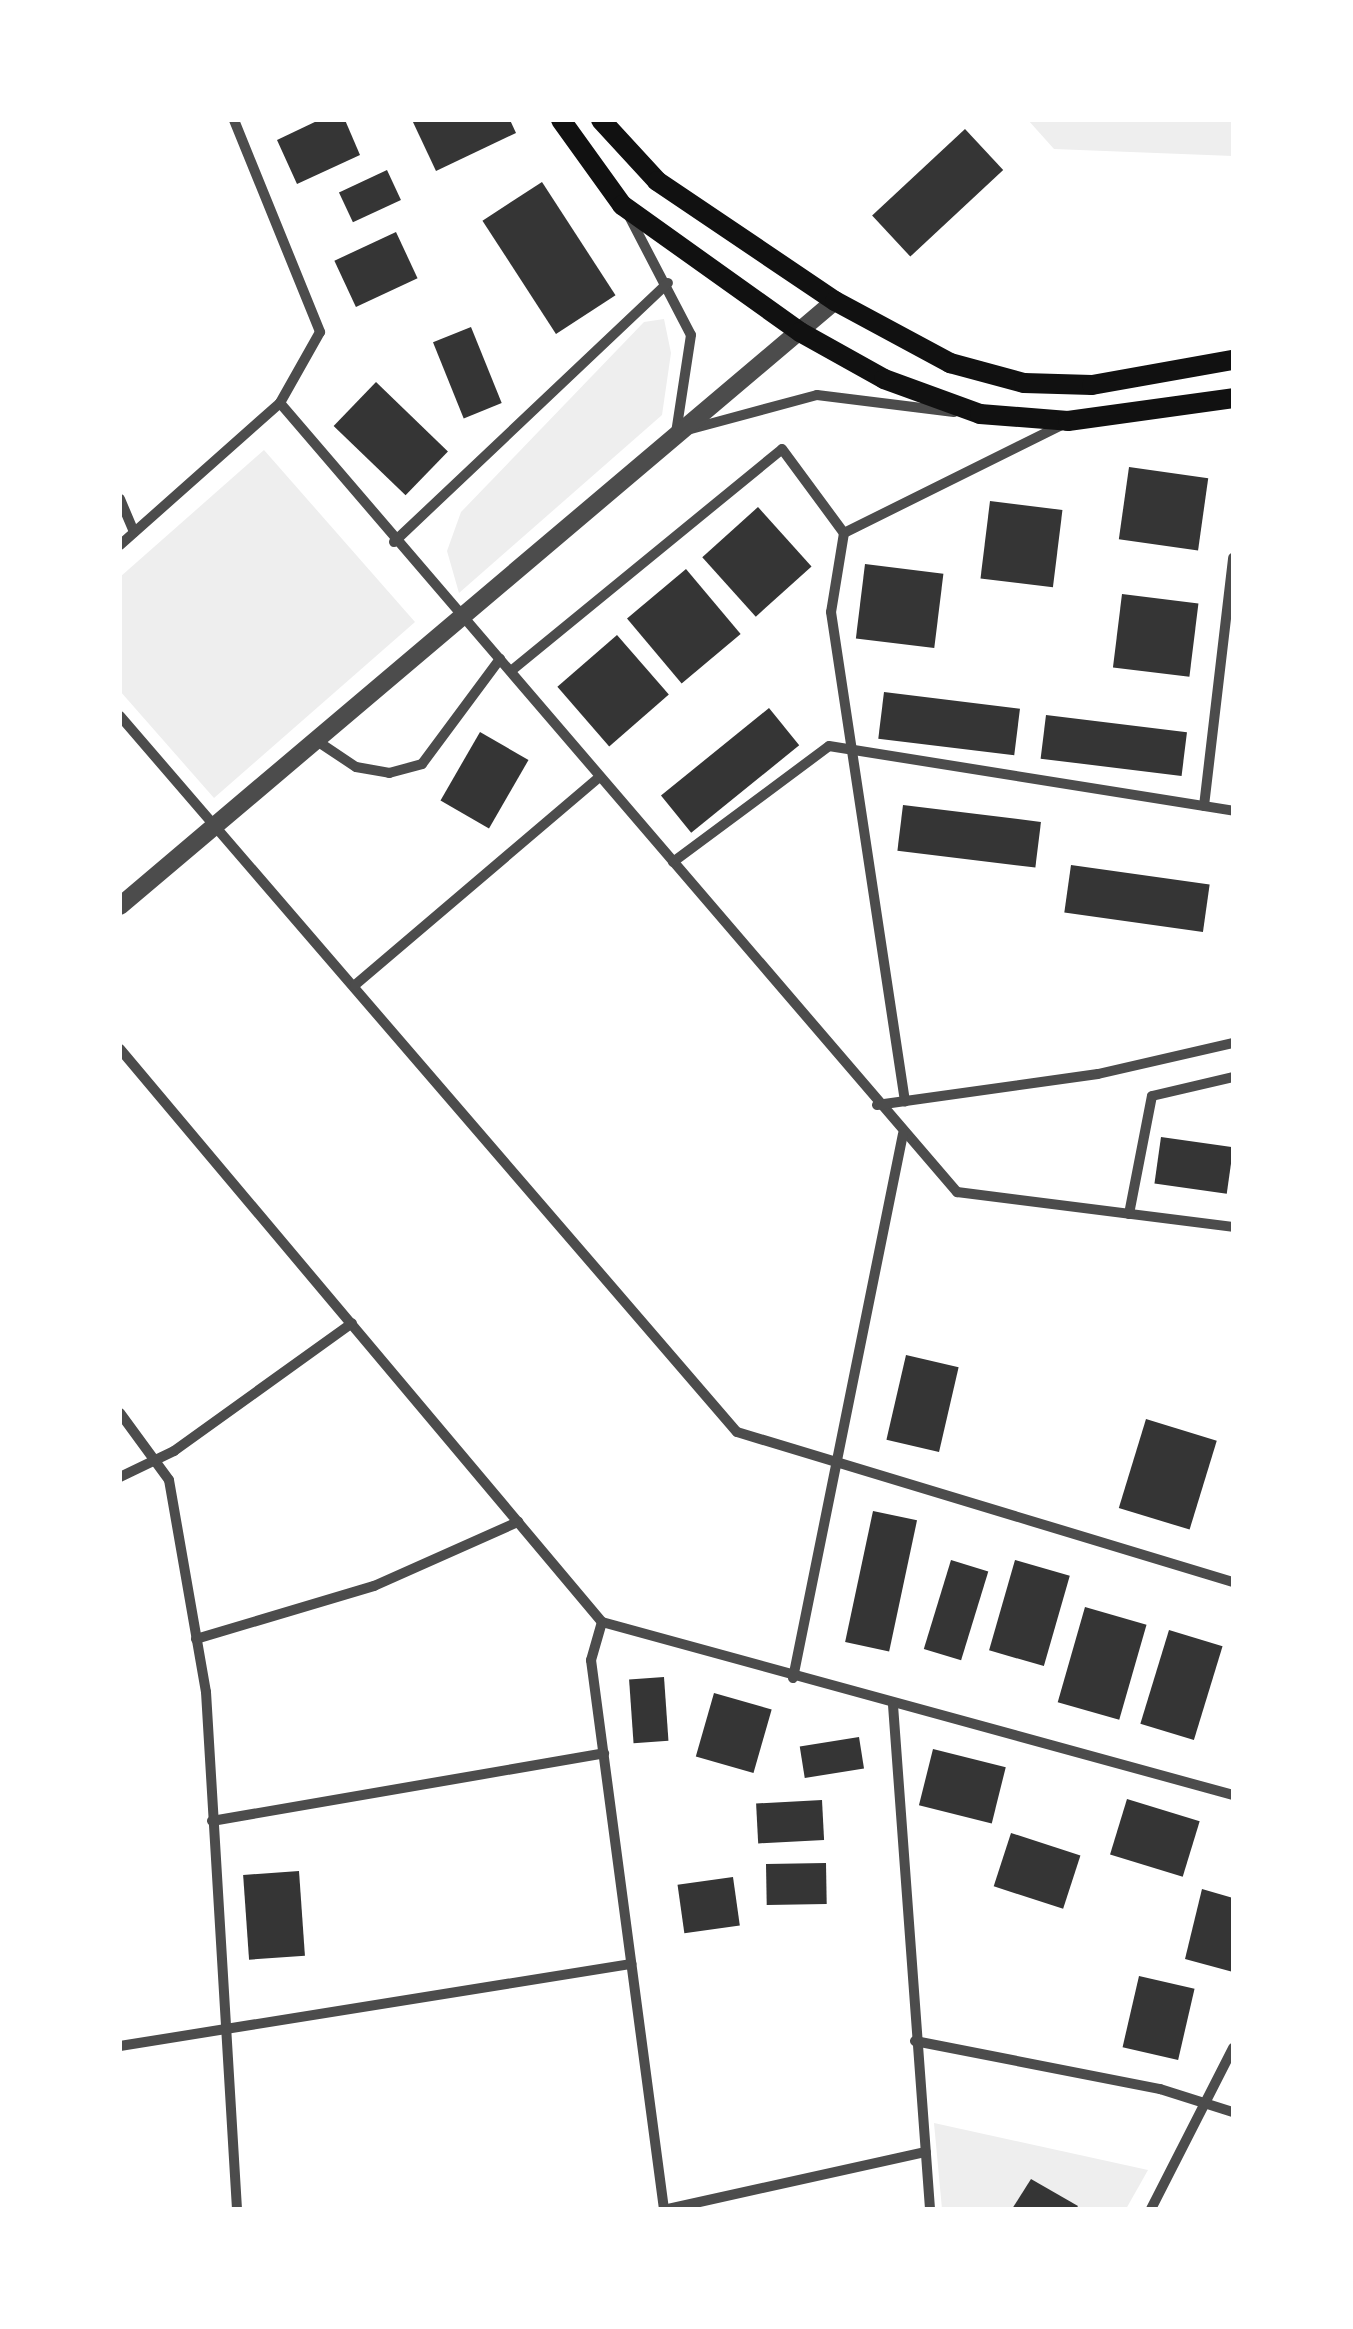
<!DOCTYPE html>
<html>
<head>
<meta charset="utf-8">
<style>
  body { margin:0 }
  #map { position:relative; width:1353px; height:2329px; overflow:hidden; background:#fff; font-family:Literata,serif }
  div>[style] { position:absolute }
  .green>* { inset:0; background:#eee }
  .building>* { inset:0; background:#353535; transform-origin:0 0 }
  .minor>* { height:10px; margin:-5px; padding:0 5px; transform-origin:5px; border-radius:5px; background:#4c4c4c }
  .tertiary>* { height:18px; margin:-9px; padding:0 9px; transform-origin:9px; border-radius:9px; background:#4c4c4c }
  .secondary>* { height:20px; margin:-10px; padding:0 10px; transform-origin:10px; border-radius:10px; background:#111 }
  span { translate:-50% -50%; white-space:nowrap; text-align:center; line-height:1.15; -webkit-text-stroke:10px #fff; paint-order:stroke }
  .frame { position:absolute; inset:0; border:122px solid #fff; pointer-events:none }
</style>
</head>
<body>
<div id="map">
  <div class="green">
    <i style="clip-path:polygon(1028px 120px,1233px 120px,1233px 156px,1054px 149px)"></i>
    <i style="clip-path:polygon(664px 319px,671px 353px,662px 415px,459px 593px,447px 551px,461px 512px,644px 322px)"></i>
    <i style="clip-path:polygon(264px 450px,415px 622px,214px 798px,120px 691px,120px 577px)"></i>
    <i style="clip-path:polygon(934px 2123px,1148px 2170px,1126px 2209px,942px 2209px)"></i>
  </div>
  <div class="building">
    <i style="clip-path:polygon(319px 120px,345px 120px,360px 155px,297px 184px,277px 140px)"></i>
    <i style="clip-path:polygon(412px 120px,510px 120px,516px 133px,436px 171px)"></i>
    <i style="left:965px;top:129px;width:56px;height:127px;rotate:47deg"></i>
    <i style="left:387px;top:170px;width:33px;height:53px;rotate:65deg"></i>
    <i style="left:542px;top:182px;width:135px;height:71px;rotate:57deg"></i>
    <i style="left:396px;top:232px;width:51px;height:68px;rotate:65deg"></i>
    <i style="left:471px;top:327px;width:82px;height:41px;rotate:68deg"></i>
    <i style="left:376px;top:382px;width:100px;height:61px;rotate:44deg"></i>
    <i style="left:1129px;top:467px;width:80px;height:73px;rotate:8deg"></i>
    <i style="left:990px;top:501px;width:73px;height:78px;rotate:7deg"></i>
    <i style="left:758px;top:507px;width:80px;height:75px;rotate:48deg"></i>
    <i style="left:865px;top:564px;width:79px;height:75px;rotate:7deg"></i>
    <i style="left:686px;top:569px;width:85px;height:77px;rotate:50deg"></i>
    <i style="left:1122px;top:594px;width:77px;height:74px;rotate:7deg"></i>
    <i style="left:617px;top:635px;width:79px;height:79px;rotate:49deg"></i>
    <i style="left:884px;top:692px;width:137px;height:47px;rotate:7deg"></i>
    <i style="left:769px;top:708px;width:48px;height:139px;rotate:51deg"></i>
    <i style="left:1046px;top:715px;width:142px;height:44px;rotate:7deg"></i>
    <i style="left:480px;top:732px;width:56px;height:79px;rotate:30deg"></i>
    <i style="left:903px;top:805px;width:139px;height:46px;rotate:7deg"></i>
    <i style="left:1071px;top:865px;width:140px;height:48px;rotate:8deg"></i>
    <i style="left:1161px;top:1137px;width:73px;height:47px;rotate:8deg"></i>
    <i style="left:906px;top:1355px;width:54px;height:87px;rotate:13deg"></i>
    <i style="left:1146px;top:1419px;width:74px;height:93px;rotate:17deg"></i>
    <i style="left:873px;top:1511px;width:45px;height:134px;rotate:12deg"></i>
    <i style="left:951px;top:1560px;width:39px;height:93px;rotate:17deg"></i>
    <i style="left:1015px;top:1560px;width:57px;height:94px;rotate:16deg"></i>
    <i style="left:1085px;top:1607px;width:64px;height:99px;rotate:16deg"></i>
    <i style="left:1169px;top:1630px;width:56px;height:98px;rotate:17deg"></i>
    <i style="left:664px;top:1677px;width:64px;height:35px;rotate:86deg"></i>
    <i style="left:714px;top:1693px;width:60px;height:66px;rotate:16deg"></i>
    <i style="left:859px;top:1737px;width:32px;height:60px;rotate:81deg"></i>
    <i style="left:933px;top:1749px;width:75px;height:58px;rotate:14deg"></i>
    <i style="left:1127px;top:1799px;width:76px;height:58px;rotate:17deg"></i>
    <i style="left:822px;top:1800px;width:40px;height:66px;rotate:87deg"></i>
    <i style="left:1011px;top:1833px;width:73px;height:56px;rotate:18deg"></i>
    <i style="left:826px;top:1863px;width:41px;height:60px;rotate:89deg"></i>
    <i style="left:299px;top:1871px;width:85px;height:56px;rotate:86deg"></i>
    <i style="left:733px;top:1877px;width:49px;height:56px;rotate:82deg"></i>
    <i style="clip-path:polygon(1202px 1889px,1233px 1898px,1233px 1972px,1185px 1959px)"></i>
    <i style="left:1139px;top:1976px;width:57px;height:73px;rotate:13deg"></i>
    <i style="clip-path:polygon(1031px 2179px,1078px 2206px,1076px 2209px,1012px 2209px)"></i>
  </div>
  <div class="minor">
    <i style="left:234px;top:120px;width:229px;rotate:67.9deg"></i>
    <i style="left:320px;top:332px;width:81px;rotate:119.4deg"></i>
    <i style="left:629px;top:216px;width:134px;rotate:62.5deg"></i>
    <i style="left:691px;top:335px;width:99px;rotate:98.7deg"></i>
    <i style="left:676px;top:433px;width:146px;rotate:-15.1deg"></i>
    <i style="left:817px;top:395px;width:138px;rotate:7.1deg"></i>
    <i style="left:120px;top:499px;width:36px;rotate:67deg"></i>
    <i style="left:844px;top:533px;width:243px;rotate:-26.4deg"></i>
    <i style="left:394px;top:542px;width:377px;rotate:-43.4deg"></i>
    <i style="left:120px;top:545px;width:214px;rotate:-41.6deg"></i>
    <i style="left:280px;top:403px;width:1040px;rotate:49.37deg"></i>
    <i style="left:957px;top:1192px;width:278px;rotate:7.2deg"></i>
    <i style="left:511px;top:671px;width:350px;rotate:-39.3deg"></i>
    <i style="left:782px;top:449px;width:104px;rotate:53.6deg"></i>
    <i style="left:844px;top:533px;width:80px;rotate:99.3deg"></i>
    <i style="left:831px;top:612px;width:495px;rotate:81.4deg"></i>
    <i style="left:120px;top:716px;width:945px;rotate:49.25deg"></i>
    <i style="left:737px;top:1432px;width:518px;rotate:16.83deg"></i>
    <i style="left:317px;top:741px;width:47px;rotate:33.7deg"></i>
    <i style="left:356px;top:767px;width:34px;rotate:10deg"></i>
    <i style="left:389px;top:773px;width:34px;rotate:-15deg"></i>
    <i style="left:422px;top:764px;width:131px;rotate:-53.4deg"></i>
    <i style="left:1204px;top:806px;width:250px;rotate:-83.3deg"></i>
    <i style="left:673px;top:862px;width:194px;rotate:-36.6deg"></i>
    <i style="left:829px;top:746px;width:409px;rotate:9.1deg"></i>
    <i style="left:355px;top:985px;width:321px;rotate:-40.4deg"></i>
    <i style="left:120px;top:1049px;width:749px;rotate:49.93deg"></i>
    <i style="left:602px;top:1622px;width:654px;rotate:15.33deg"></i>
    <i style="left:877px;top:1105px;width:223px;rotate:-8deg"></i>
    <i style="left:1098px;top:1074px;width:139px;rotate:-12.9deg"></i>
    <i style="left:1129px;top:1214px;width:120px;rotate:-79deg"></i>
    <i style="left:1152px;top:1096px;width:83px;rotate:-13.2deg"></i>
    <i style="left:120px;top:1413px;width:83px;rotate:53.8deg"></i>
    <i style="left:169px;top:1480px;width:215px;rotate:80.1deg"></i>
    <i style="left:206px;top:1692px;width:518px;rotate:86.57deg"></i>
    <i style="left:120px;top:1477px;width:60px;rotate:-25.7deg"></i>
    <i style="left:174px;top:1451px;width:219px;rotate:-35.7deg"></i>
    <i style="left:602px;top:1622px;width:40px;rotate:106deg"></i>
    <i style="left:591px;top:1660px;width:554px;rotate:82.43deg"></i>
    <i style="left:196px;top:1639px;width:186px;rotate:-16.6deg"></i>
    <i style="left:374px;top:1586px;width:158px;rotate:-24deg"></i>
    <i style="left:793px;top:1678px;width:555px;rotate:-78.57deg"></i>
    <i style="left:893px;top:1705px;width:505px;rotate:85.8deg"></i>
    <i style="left:212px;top:1821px;width:398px;rotate:-9.8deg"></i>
    <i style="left:915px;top:2041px;width:250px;rotate:11.1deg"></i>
    <i style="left:1160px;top:2089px;width:77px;rotate:17.5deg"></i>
    <i style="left:120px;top:2046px;width:518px;rotate:-9.12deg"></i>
    <i style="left:668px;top:2209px;width:264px;rotate:-12.5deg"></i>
    <i style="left:1151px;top:2209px;width:181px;rotate:-63deg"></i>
  </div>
  <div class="tertiary">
    <i style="left:120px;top:906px;width:937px;rotate:-40.24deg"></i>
  </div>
  <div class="secondary">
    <i style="left:561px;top:120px;width:105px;rotate:54.3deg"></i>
    <i style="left:622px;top:205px;width:219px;rotate:35.5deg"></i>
    <i style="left:800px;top:332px;width:96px;rotate:29.2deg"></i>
    <i style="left:884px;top:379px;width:102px;rotate:20deg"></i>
    <i style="left:980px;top:414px;width:88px;rotate:4.5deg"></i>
    <i style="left:1068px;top:421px;width:167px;rotate:-7.9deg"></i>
    <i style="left:601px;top:120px;width:83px;rotate:47.4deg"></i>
    <i style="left:657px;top:181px;width:215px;rotate:34deg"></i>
    <i style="left:835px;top:301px;width:131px;rotate:28.3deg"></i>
    <i style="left:950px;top:363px;width:77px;rotate:15.1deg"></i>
    <i style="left:1024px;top:383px;width:68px;rotate:1.7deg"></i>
    <i style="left:1092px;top:385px;width:143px;rotate:-10.1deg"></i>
  </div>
  <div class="frame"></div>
</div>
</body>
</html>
